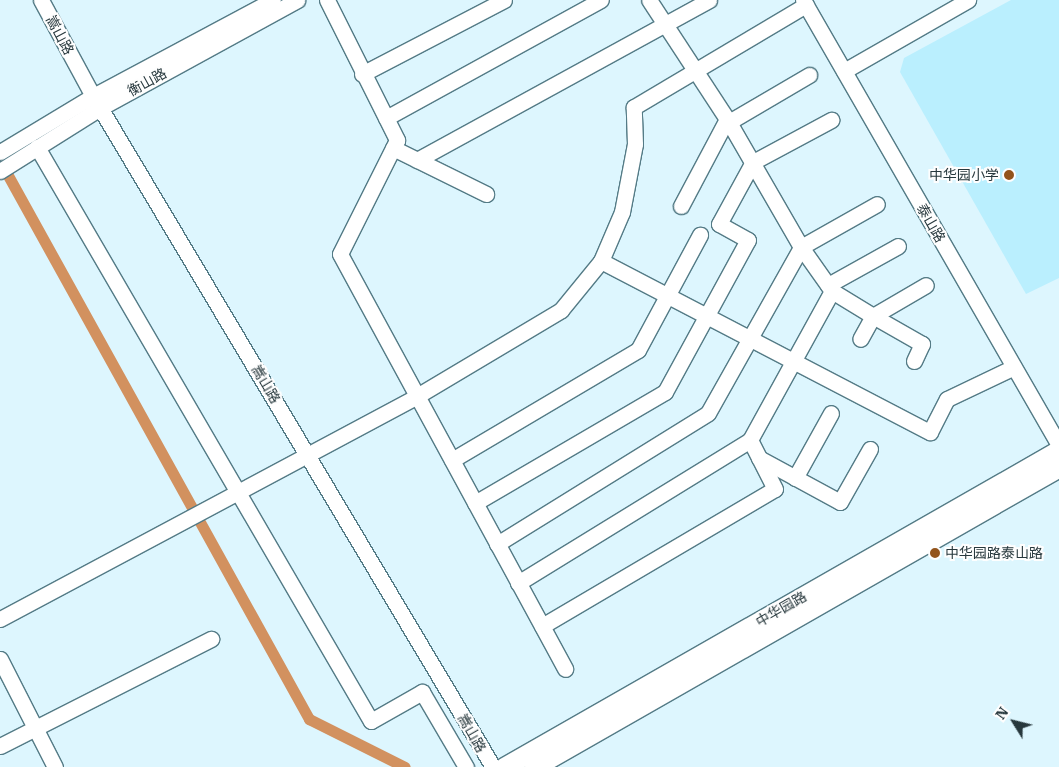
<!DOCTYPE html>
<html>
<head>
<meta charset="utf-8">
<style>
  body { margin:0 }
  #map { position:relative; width:1059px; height:767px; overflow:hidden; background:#ddf6fe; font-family:"IBM Plex Serif","Noto Sans SC",serif }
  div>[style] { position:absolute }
  .built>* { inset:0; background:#baeffe }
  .canal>* { height:11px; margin:-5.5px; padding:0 5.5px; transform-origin:5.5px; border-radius:5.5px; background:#d2915f }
  .roads { filter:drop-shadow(1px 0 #547b86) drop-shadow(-1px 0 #547b86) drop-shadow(0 1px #547b86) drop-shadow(0 -1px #547b86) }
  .minor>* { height:15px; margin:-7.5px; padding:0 7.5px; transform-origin:7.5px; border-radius:7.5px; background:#fff }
  .major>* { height:19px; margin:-9.5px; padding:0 9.5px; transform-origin:9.5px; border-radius:9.5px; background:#fff }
  .dots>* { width:14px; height:14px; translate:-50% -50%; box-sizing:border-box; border:2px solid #fefefe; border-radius:50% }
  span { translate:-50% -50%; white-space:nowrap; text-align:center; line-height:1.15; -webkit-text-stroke:4px #fefefe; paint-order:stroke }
  .street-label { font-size:14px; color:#27383d }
  .poi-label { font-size:14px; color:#27383d }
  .right { translate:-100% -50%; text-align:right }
  .left { translate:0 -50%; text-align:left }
  .north { position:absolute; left:989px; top:697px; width:50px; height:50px; -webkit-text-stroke:4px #fefefe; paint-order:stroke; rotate:306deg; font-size:14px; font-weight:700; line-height:20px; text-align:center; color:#27383d }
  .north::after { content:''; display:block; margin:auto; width:18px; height:22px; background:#27383d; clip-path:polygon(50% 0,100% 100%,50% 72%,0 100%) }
</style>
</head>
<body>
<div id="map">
  <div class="built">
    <i style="clip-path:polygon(1011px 0,1059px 0,1059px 278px,1026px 294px,900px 72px,904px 58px)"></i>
  </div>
  <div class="canal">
    <i style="left:0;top:161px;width:638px;rotate:61.02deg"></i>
    <i style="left:309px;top:719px;width:107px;rotate:26.6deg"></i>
  </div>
  <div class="roads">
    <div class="minor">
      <i style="left:41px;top:0;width:109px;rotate:61.6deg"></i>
      <i style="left:93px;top:96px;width:781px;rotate:59.2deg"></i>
      <i style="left:327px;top:0;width:157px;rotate:63.4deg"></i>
      <i style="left:397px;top:140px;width:127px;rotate:116.6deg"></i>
      <i style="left:340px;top:254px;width:472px;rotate:61.5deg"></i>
      <i style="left:803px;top:0;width:513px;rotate:60.09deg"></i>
      <i style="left:844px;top:71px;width:143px;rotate:-29.8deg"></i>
      <i style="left:362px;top:74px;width:160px;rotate:-27.5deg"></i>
      <i style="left:386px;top:118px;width:245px;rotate:-28.8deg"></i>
      <i style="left:729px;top:122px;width:93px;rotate:-30.4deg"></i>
      <i style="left:37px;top:147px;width:664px;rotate:59.81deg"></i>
      <i style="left:371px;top:721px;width:59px;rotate:-29.6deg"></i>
      <i style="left:422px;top:692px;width:87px;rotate:59.6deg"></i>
      <i style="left:393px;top:148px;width:104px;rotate:26.3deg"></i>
      <i style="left:0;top:152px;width:109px;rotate:-31.1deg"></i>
      <i style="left:93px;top:96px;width:204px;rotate:-28.1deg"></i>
      <i style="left:417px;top:160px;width:333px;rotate:-28.7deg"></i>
      <i style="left:0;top:171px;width:118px;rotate:-32.2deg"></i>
      <i style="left:100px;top:108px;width:225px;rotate:-28.7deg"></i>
      <i style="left:681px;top:206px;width:98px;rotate:-62.1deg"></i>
      <i style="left:601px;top:261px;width:371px;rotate:27.5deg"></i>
      <i style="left:930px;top:432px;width:37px;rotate:-63deg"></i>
      <i style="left:947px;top:399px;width:74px;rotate:-25.5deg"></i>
      <i style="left:828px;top:285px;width:80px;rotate:-29.1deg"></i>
      <i style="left:832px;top:291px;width:48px;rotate:31.4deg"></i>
      <i style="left:873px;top:316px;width:26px;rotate:119deg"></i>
      <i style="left:914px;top:361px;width:19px;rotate:-65deg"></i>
      <i style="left:922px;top:344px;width:56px;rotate:-150.3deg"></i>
      <i style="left:873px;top:316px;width:61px;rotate:-30.3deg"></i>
      <i style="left:759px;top:458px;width:92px;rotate:28.5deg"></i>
      <i style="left:840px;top:502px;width:61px;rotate:-60.5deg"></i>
      <i style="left:452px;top:460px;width:216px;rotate:-30.6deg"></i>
      <i style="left:638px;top:350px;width:131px;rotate:-61.7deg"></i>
      <i style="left:795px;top:478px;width:74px;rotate:-61deg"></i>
      <i style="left:475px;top:503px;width:220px;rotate:-30.3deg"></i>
      <i style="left:665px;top:392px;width:173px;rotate:-61.4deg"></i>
      <i style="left:748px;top:240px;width:33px;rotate:-151deg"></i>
      <i style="left:719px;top:224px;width:71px;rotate:-61.3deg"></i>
      <i style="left:753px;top:162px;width:89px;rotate:-28.3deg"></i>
      <i style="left:497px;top:544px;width:248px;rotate:-31.8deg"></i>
      <i style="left:708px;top:413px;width:190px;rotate:-60.7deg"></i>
      <i style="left:801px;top:247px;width:87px;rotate:-29.5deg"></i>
      <i style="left:518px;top:583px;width:273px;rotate:-31.6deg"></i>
      <i style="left:750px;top:440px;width:170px;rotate:-61.2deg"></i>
      <i style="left:832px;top:291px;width:54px;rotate:-125.2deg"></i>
      <i style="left:801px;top:247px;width:148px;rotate:-120deg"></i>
      <i style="left:727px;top:119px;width:142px;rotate:-123.2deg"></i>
      <i style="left:0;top:619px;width:473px;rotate:-28.1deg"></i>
      <i style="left:417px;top:396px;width:168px;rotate:-30.8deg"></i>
      <i style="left:561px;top:310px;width:63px;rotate:-50.8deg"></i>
      <i style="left:601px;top:261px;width:53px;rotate:-66.8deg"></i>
      <i style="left:622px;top:212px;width:69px;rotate:-79.2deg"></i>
      <i style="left:635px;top:144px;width:37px;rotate:-92deg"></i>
      <i style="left:634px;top:107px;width:200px;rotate:-30.7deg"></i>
      <i style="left:542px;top:626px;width:270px;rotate:-30.5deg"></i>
      <i style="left:775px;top:489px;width:55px;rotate:-117deg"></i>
      <i style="left:0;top:659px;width:121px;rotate:63deg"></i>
      <i style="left:0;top:746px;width:237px;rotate:-26.9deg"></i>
    </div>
    <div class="major">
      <i style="left:504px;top:767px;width:639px;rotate:-29.73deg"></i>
      <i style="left:534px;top:767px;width:605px;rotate:-29.74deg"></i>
    </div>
  </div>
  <div class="dots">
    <i style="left:1009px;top:175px;background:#93541b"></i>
    <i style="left:935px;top:553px;background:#93541b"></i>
  </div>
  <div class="street-label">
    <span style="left:60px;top:35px;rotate:62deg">嵩山路</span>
    <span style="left:147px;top:82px;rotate:-29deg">衡山路</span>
    <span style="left:931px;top:223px;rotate:60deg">泰山路</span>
    <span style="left:266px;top:384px;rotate:59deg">嵩山路</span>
    <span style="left:781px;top:609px;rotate:-30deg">中华园路</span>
    <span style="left:472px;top:733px;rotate:60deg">嵩山路</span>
  </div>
  <div class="poi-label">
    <span class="right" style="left:999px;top:175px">中华园小学</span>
    <span class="left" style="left:945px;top:553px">中华园路泰山路</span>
  </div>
  <div class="north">N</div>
</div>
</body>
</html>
